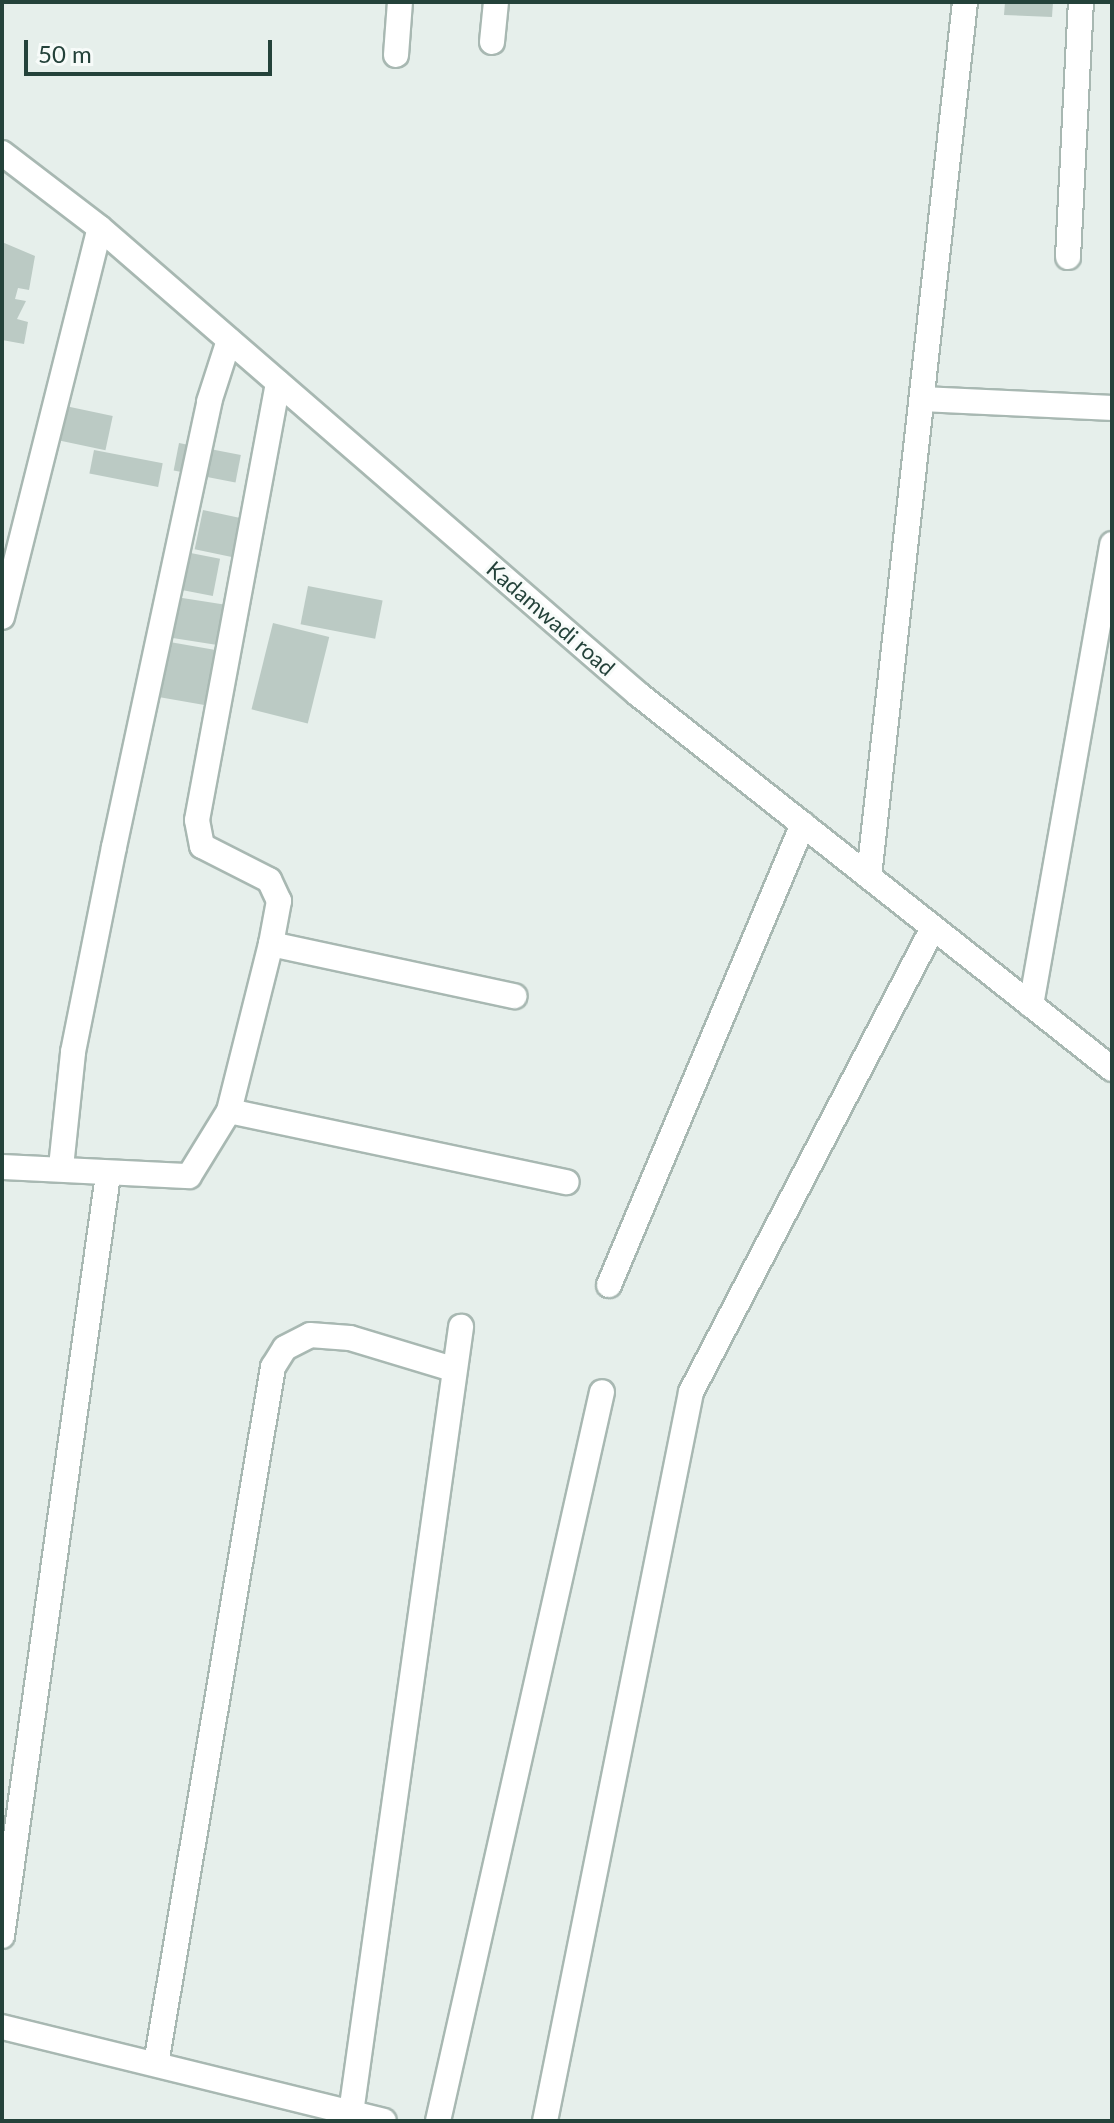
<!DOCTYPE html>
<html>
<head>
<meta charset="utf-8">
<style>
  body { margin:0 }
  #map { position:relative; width:1114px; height:2123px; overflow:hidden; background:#e6efeb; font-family:Lato,sans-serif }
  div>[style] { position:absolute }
  .building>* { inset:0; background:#bbcac4; transform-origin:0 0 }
  .roads { filter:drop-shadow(2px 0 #a8b8b2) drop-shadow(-2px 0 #a8b8b2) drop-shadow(0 2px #a8b8b2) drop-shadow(0 -2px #a8b8b2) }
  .minor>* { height:24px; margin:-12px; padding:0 12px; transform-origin:12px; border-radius:12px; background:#fff }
  .tertiary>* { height:24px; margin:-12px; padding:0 12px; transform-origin:12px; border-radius:12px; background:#fff }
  span { translate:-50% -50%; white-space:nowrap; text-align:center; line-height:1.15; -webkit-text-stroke:6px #f7fbf9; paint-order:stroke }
  .street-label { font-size:22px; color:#24423a }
  .frame { position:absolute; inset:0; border:4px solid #24423a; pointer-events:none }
  .scale { position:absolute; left:24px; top:40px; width:248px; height:36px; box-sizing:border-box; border:4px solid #24423a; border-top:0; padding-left:10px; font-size:24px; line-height:28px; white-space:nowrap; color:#24423a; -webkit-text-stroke:6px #f7fbf9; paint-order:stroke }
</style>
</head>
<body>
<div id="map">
  <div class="building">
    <i style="clip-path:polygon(1005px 2px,1053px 2px,1052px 17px,1004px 15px)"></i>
    <i style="clip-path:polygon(2px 242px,35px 256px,29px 290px,18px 288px,15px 299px,26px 301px,17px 319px,28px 322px,24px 344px,2px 340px)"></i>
    <i style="left:56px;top:404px;width:58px;height:35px;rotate:12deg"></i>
    <i style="left:179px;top:443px;width:63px;height:28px;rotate:11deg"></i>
    <i style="left:94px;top:450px;width:70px;height:24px;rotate:11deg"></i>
    <i style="left:203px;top:510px;width:44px;height:40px;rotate:12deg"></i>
    <i style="left:170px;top:549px;width:51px;height:38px;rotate:11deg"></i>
    <i style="left:308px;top:586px;width:76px;height:39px;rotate:11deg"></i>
    <i style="left:176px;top:597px;width:50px;height:41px;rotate:9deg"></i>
    <i style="left:273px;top:623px;width:58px;height:89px;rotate:14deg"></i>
    <i style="left:164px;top:641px;width:61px;height:56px;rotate:10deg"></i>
  </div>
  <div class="roads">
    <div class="minor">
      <i style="left:492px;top:42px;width:40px;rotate:-84.3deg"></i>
      <i style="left:396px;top:55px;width:53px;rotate:-85.7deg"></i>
      <i style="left:1068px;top:257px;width:255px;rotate:-87.1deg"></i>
      <i style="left:923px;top:399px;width:189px;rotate:2.7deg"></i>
      <i style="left:2px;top:617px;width:401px;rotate:-75.9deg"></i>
      <i style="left:869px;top:876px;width:879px;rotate:-83.73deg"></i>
      <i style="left:271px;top:944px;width:44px;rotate:-79.5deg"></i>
      <i style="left:279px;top:901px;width:23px;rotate:-115deg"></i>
      <i style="left:269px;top:880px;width:75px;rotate:-153.1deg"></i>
      <i style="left:202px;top:846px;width:26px;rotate:-101deg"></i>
      <i style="left:197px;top:820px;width:445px;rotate:-79.5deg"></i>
      <i style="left:1031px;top:1005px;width:468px;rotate:-80deg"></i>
      <i style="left:229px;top:1111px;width:172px;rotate:-75.9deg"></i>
      <i style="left:271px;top:944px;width:249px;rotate:12.1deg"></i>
      <i style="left:2px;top:1167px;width:187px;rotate:2.8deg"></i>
      <i style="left:189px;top:1176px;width:76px;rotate:-58.4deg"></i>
      <i style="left:229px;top:1111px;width:345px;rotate:11.9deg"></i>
      <i style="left:61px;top:1167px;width:116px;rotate:-84deg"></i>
      <i style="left:73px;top:1052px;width:209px;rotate:-78.7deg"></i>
      <i style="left:114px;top:847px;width:455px;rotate:-77.9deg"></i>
      <i style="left:209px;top:402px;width:65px;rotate:-72.1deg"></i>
      <i style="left:609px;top:1285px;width:500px;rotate:-67.18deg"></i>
      <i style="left:2px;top:1936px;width:768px;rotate:-82.07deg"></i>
      <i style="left:2px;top:2027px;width:393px;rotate:13.8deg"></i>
      <i style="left:156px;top:2064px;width:707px;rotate:-80.47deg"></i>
      <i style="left:273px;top:1367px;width:22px;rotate:-58deg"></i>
      <i style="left:285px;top:1348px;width:28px;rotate:-27deg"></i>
      <i style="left:310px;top:1335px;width:40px;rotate:4.3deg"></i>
      <i style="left:350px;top:1338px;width:108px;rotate:16.8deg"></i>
      <i style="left:351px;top:2113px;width:794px;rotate:-82.03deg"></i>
      <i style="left:438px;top:2121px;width:747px;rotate:-77.32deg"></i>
      <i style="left:545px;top:2121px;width:743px;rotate:-78.67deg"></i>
      <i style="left:691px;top:1392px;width:523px;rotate:-62.46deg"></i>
    </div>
    <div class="tertiary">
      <i style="left:2px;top:153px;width:123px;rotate:37.4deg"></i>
      <i style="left:100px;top:228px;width:712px;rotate:40.9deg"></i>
      <i style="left:638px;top:694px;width:604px;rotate:38.35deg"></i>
    </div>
  </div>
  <div class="street-label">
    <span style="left:551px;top:618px;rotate:41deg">Kadamwadi road</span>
  </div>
  <div class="frame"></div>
  <div class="scale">50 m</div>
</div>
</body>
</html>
